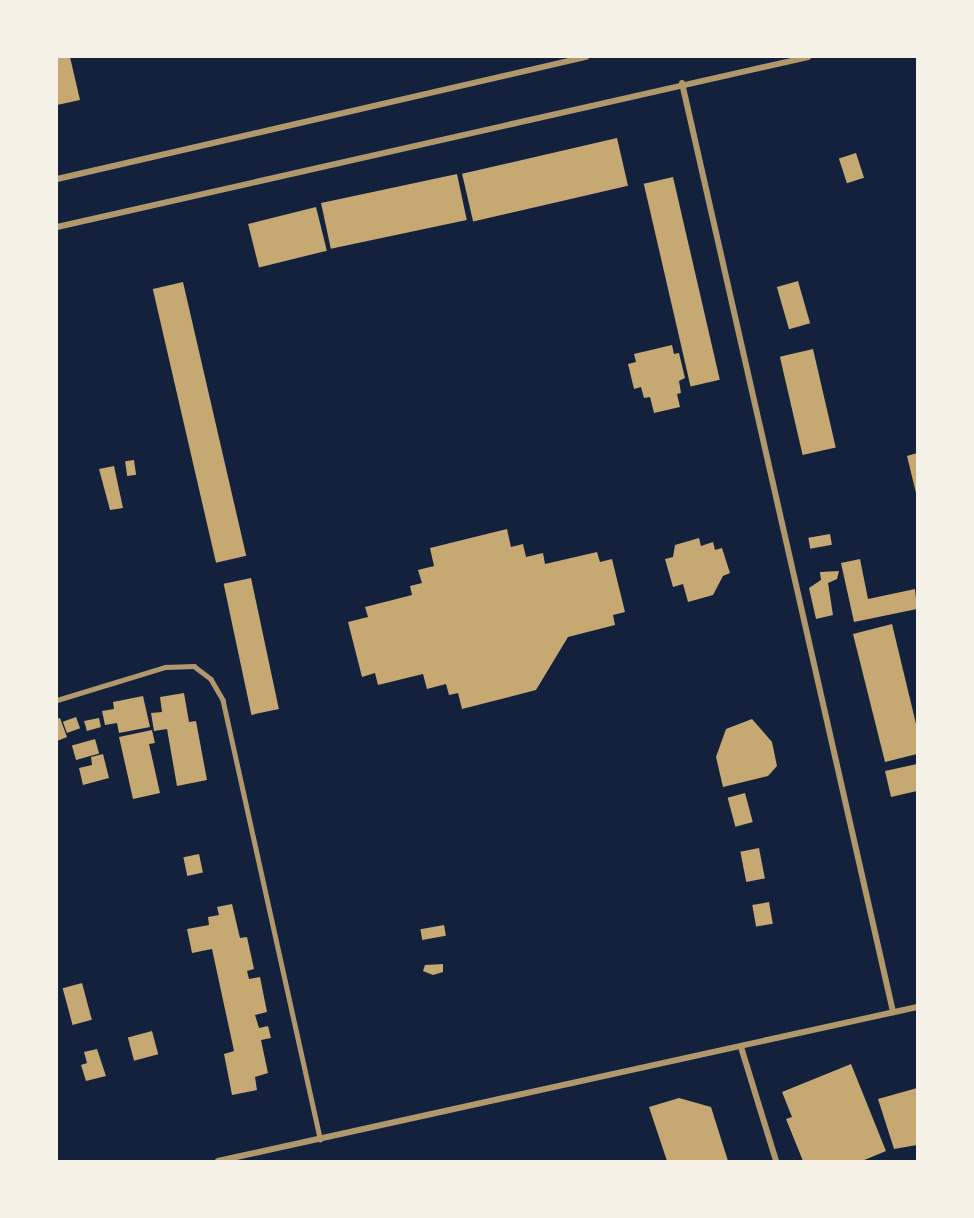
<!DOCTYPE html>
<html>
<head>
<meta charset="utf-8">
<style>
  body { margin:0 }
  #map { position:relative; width:974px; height:1218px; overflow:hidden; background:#14213d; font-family:Commissioner,sans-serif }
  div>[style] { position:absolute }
  .building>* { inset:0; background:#c6a872; transform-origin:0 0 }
  .service>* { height:4.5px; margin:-2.25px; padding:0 2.25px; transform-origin:2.25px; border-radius:2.25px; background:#b1986c }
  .minor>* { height:6px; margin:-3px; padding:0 3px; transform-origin:3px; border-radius:3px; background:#b1986c }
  span { translate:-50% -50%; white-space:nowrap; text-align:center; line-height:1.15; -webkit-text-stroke:4.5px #f6f1e7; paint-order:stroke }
  .frame { position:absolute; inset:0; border:58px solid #f6f1e7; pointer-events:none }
</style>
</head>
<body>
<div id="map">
  <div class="building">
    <i style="clip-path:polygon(57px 57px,70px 57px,80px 100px,57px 105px)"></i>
    <i style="left:617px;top:138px;width:49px;height:159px;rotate:77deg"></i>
    <i style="left:856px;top:153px;width:26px;height:18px;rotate:72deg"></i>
    <i style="left:457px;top:174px;width:47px;height:139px;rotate:78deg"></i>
    <i style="left:673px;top:177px;width:208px;height:30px;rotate:77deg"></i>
    <i style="left:316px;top:207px;width:45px;height:70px;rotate:76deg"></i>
    <i style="left:798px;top:281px;width:44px;height:22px;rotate:74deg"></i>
    <i style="left:183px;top:282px;width:281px;height:31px;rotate:77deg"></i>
    <i style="clip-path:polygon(672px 345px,674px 354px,679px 353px,685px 378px,679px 381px,681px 393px,677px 394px,680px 407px,654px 413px,650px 397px,644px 398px,641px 387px,634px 389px,628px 364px,636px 362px,634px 354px)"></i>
    <i style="left:813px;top:349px;width:101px;height:34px;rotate:77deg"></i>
    <i style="clip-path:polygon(917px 453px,917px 493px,916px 493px,907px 456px)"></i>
    <i style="left:134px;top:460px;width:15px;height:9px;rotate:82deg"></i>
    <i style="clip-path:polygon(114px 466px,123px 508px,110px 510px,99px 469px)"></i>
    <i style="clip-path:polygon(507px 529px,511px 547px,523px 544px,526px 557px,543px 553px,545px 564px,597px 552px,600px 562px,612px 559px,625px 612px,613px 615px,615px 625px,568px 637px,536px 690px,462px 709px,458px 693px,449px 695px,446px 684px,427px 689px,423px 674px,378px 685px,375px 673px,362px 677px,348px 622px,368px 617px,365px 607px,412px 595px,410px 586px,422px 583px,418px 570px,434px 566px,430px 548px)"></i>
    <i style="left:830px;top:534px;width:11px;height:22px;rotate:80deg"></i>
    <i style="clip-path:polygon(699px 538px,701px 546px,713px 542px,715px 550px,722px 548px,730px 573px,723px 576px,713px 595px,688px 602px,683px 584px,673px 587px,665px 559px,673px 557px,675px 545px)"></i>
    <i style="clip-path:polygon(860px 559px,868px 599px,915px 589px,917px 609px,854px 622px,841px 563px)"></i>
    <i style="clip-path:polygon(839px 571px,837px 579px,828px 583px,833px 615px,816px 619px,809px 588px,821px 580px,820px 572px)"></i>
    <i style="left:251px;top:578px;width:134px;height:28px;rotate:78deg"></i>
    <i style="clip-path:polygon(892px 624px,917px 728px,917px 754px,885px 762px,853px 634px)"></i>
    <i style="clip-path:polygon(184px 693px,189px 722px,196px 721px,207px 780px,177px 786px,167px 729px,154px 731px,151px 713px,162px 712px,160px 697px)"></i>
    <i style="clip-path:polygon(143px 696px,150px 727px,119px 733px,117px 723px,105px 725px,102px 711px,114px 709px,113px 702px)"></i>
    <i style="left:76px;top:717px;width:12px;height:14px;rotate:70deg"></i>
    <i style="clip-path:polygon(60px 718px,67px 737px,57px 741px,57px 719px)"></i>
    <i style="clip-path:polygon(99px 718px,101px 727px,87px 731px,84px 721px)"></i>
    <i style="clip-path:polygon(752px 719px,772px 742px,777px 766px,768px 776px,723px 787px,716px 757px,726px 729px)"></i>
    <i style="clip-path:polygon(152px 730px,155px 743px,149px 744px,160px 793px,133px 799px,119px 737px)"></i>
    <i style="left:95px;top:739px;width:15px;height:24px;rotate:74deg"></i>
    <i style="clip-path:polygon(103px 754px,109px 778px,83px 785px,79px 768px,92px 765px,91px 757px)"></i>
    <i style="clip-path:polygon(917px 764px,917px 791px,891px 797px,885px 771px)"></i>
    <i style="left:745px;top:793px;width:30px;height:18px;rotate:75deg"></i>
    <i style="left:759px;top:848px;width:31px;height:19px;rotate:79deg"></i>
    <i style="left:199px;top:854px;width:19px;height:16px;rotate:78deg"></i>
    <i style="left:769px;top:902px;width:22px;height:17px;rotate:80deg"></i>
    <i style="clip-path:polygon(232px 904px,240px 938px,247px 937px,254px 969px,247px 971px,249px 979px,260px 977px,267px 1012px,255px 1015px,259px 1028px,268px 1026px,271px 1038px,261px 1040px,268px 1073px,255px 1077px,257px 1090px,232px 1095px,224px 1054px,234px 1051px,212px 949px,192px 953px,187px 929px,209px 925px,208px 917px,219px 915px,217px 907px)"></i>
    <i style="left:444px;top:925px;width:11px;height:24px;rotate:80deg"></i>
    <i style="clip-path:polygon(443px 964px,443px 972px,433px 975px,423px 971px,425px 965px)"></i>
    <i style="left:82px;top:983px;width:38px;height:20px;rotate:75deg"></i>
    <i style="left:152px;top:1031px;width:24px;height:25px;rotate:75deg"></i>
    <i style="clip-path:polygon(97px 1049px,106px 1076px,86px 1081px,81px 1065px,87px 1063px,84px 1052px)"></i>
    <i style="clip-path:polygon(851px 1064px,886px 1151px,862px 1161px,803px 1161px,786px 1119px,792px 1117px,782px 1092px)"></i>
    <i style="clip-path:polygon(917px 1088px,917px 1145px,894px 1149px,878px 1099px)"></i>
    <i style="clip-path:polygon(679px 1098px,711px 1107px,728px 1161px,667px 1161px,649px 1107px)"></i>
  </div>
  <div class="service">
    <i style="left:57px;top:700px;width:113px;rotate:-17deg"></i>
    <i style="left:165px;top:667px;width:29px;rotate:-2deg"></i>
    <i style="left:194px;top:666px;width:21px;rotate:37deg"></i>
    <i style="left:211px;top:679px;width:24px;rotate:60deg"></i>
    <i style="left:223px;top:700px;width:450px;rotate:77.5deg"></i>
  </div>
  <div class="minor">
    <i style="left:682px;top:83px;width:953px;rotate:77.2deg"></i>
    <i style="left:57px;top:179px;width:543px;rotate:-12.99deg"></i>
    <i style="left:57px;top:227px;width:770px;rotate:-12.75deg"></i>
    <i style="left:741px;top:1047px;width:119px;rotate:72.9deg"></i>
    <i style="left:218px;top:1161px;width:716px;rotate:-12.42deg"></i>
  </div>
  <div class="frame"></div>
</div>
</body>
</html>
